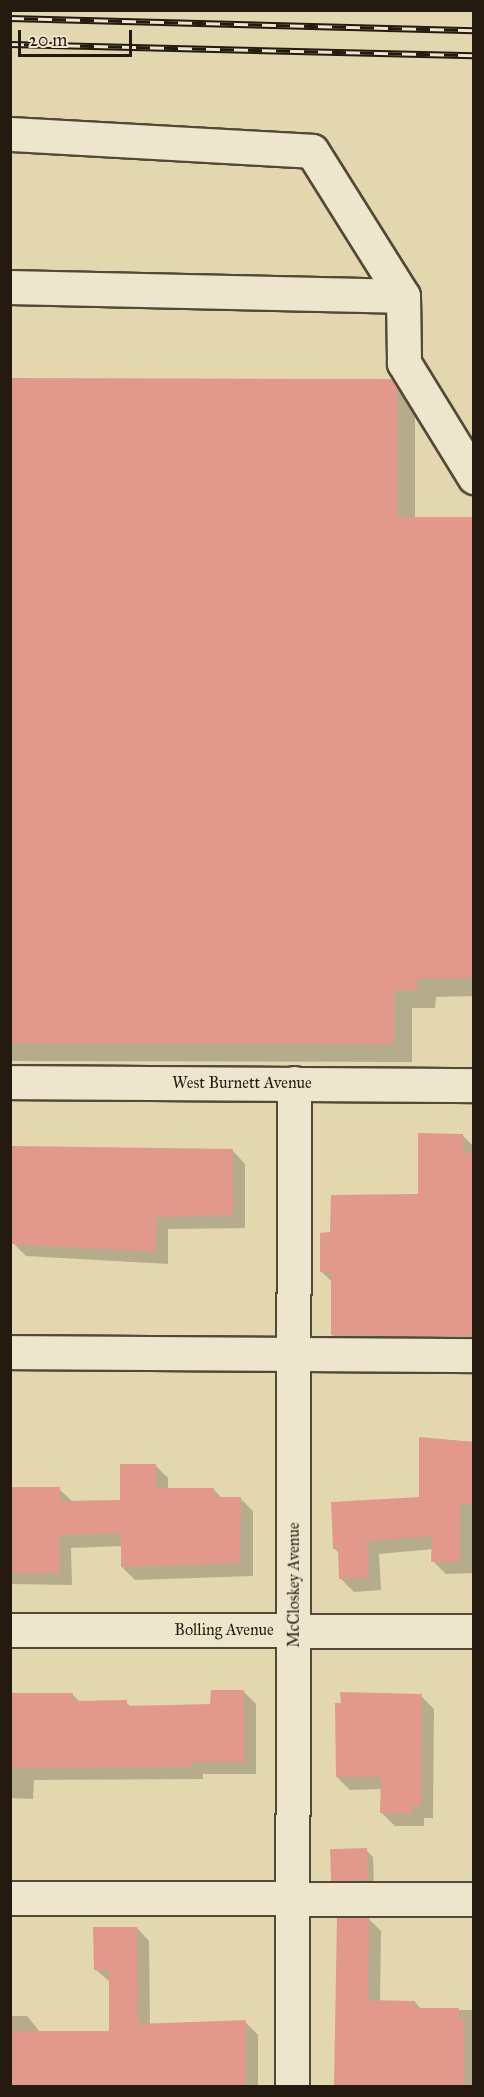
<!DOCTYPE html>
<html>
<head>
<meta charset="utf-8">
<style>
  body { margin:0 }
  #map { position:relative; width:484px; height:2097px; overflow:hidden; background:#e3d7b0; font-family:"IM FELL Great Primer",serif }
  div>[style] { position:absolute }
  .shadow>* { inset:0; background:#0003 }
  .building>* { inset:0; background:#e2988a; transform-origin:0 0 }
  .roads { filter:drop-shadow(2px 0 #544937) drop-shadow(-2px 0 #544937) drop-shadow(0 2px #544937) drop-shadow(0 -2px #544937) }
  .minor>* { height:33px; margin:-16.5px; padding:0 16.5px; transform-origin:16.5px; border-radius:16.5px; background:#ede5cc }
  .rail>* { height:7px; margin-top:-3.5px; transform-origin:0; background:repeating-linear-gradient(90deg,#ede5cc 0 14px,#241a0f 0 28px); box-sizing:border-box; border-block:2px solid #241a0f }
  span { translate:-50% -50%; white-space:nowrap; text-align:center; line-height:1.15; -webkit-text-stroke:5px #ede5cc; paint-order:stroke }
  .street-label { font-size:16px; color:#241a0f }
  .frame { position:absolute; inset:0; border:12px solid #241a0f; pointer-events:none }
  .scale { position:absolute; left:18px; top:30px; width:114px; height:27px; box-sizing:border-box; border:3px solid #241a0f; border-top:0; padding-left:8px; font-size:18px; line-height:21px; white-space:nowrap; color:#241a0f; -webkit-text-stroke:4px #ede5cc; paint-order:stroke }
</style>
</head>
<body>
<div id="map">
  <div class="shadow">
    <i style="clip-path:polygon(10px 379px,391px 381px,415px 408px,415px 519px,474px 519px,474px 996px,436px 997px,435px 1008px,412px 1008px,412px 1062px,10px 1061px)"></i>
    <i style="clip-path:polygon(462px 1135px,474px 1147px,474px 1354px,351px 1353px,332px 1335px,333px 1283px,321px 1271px,332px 1234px,419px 1196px)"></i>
    <i style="clip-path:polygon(233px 1151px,245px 1164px,245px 1228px,168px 1229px,168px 1264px,26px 1256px,13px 1243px)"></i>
    <i style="clip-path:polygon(421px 1438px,474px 1442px,474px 1573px,446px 1574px,433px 1561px,433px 1549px,379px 1554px,381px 1590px,354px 1592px,341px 1579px,340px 1554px,334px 1548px,421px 1499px)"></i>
    <i style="clip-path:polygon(155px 1465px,168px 1478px,168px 1490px,213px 1489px,223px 1499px,240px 1498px,253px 1511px,253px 1576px,135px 1580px,122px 1567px,122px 1546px,71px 1548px,72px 1585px,10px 1584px,10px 1487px,59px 1489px,73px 1502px,122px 1501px)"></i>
    <i style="clip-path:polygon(243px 1691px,256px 1704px,256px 1774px,203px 1774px,203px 1779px,34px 1780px,33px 1799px,10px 1798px,10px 1694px,72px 1694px,81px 1703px,126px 1702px,132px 1708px,212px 1705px)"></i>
    <i style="clip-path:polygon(421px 1696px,434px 1709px,433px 1818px,424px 1818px,424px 1826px,395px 1826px,382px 1813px,382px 1789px,350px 1790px,337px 1777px)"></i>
    <i style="clip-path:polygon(366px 1850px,373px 1857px,374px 1886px,340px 1886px,333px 1879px)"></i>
    <i style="clip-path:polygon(339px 1919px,369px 1919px,381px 1931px,380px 2002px,415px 2002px,422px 2010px,474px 2010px,474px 2086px,336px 2086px)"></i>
    <i style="clip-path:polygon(137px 1928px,149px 1941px,150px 2025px,245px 2022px,258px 2035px,258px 2086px,10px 2086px,10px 2016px,27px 2016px,40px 2032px,110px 2033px,110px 1982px,95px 1969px)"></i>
  </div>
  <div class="building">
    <i style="clip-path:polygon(10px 378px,392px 379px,397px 388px,397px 517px,474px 517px,474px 978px,418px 979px,417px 990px,394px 991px,394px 1044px,10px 1043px)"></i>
    <i style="clip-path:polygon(418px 1133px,463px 1134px,463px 1153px,474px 1153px,474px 1336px,331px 1335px,331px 1272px,320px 1272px,320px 1233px,330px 1232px,331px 1195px,418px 1194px)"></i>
    <i style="clip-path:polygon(12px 1146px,233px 1149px,233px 1215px,156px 1217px,156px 1252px,12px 1244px)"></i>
    <i style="clip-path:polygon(419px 1437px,474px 1442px,474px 1504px,460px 1504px,460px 1562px,431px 1562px,432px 1536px,367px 1541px,369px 1578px,339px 1579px,338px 1548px,333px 1549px,331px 1502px,419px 1497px)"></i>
    <i style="clip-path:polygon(120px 1464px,156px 1464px,156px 1488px,214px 1488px,214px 1497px,241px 1497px,240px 1563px,121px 1567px,121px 1533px,59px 1535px,60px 1573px,10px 1573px,10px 1487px,60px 1487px,60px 1501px,120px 1500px)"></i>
    <i style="clip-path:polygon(211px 1690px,244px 1690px,244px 1762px,191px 1762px,191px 1767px,10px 1768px,10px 1693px,73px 1693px,73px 1701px,127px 1700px,127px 1706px,210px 1704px)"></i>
    <i style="clip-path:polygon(340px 1692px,422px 1694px,421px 1806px,412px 1806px,412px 1814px,380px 1813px,381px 1777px,336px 1777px,335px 1703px,341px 1703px)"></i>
    <i style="left:367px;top:1848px;width:32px;height:37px;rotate:88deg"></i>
    <i style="clip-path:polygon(337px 1917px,369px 1918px,368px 2000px,415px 2001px,415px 2008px,459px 2008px,459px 2018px,464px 2018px,465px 2086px,334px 2086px)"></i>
    <i style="clip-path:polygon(93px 1927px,137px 1927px,138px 2024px,246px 2020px,246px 2086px,10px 2086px,10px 2031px,109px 2031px,109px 1970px,94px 1970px)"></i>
  </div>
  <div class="roads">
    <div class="minor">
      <i style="left:10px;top:134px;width:302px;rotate:3.2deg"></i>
      <i style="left:312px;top:151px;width:171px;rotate:57.9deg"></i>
      <i style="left:403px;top:296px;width:67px;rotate:89.1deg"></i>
      <i style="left:404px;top:363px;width:134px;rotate:58.4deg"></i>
      <i style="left:10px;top:287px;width:393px;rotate:1.3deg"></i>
      <i style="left:10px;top:1082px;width:464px;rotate:0.4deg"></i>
      <i style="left:10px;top:1352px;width:464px;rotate:0.4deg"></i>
      <i style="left:10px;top:1630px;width:464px;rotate:0.1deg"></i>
      <i style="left:10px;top:1898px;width:464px;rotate:0.1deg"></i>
      <i style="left:292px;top:2086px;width:1003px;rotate:-89.89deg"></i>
    </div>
  </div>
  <div class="rail">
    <i style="left:10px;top:18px;width:464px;rotate:1.5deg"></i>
    <i style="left:10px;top:44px;width:464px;rotate:1.4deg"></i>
  </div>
  <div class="street-label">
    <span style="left:242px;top:1083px">West Burnett Avenue</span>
    <span style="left:294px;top:1585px;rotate:-90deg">McCloskey Avenue</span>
    <span style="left:224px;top:1630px">Bolling Avenue</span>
  </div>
  <div class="frame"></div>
  <div class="scale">20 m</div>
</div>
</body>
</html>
